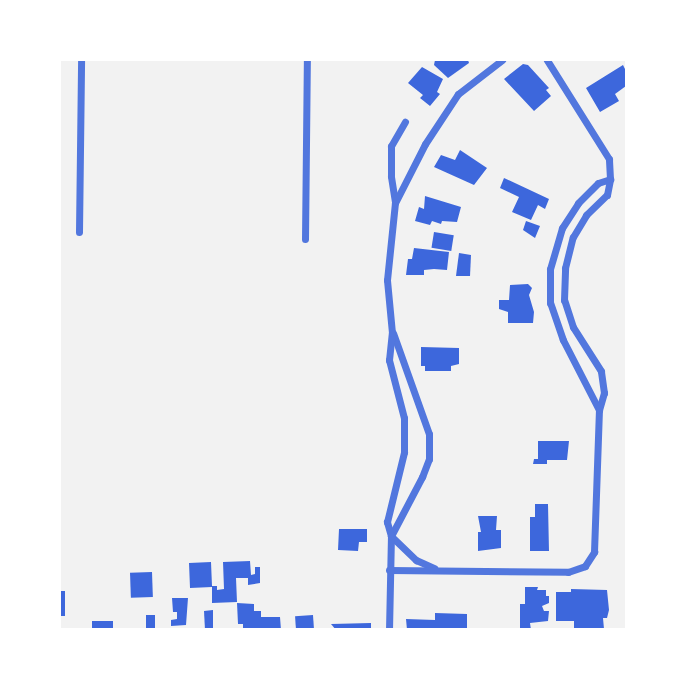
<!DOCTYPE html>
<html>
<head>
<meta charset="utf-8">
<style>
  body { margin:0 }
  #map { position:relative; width:686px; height:689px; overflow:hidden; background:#f2f2f2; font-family:Poppins,sans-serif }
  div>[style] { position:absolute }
  .building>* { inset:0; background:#3d67dc; transform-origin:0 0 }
  .minor>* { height:7px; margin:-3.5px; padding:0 3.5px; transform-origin:3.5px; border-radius:3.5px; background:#5277de }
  span { translate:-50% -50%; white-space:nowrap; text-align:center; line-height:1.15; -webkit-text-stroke:7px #fff; paint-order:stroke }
  .frame { position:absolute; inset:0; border:61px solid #fff; pointer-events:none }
</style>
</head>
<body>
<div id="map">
  <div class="building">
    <i style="clip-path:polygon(435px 60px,468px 60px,469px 63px,448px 78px,434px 65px)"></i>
    <i style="clip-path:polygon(523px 64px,528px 65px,549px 88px,546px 90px,551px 96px,534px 111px,504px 79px)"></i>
    <i style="clip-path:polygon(623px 65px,626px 71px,626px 86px,615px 94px,619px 101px,600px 112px,586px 88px)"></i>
    <i style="clip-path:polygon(422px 67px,443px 79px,437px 92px,440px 94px,430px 106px,420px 98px,423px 95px,408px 83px)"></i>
    <i style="clip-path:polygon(460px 150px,487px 168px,474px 185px,434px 167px,441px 155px,455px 160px)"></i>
    <i style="clip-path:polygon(504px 178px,549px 199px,545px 209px,538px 205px,531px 220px,512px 212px,519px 197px,500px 188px)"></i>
    <i style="clip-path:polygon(425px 196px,461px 207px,457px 222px,442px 221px,441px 224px,432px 221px,430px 225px,415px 221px,419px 207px,424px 209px)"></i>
    <i style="clip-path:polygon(526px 221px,540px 226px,535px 238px,523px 230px)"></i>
    <i style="left:434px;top:232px;width:20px;height:16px;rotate:9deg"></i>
    <i style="clip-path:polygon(414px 248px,449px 252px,447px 270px,434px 269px,424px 270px,424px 275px,406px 275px,408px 259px,412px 259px)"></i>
    <i style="clip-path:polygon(459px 253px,471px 255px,470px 276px,456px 276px)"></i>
    <i style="clip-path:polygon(528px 284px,532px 288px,529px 295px,534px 312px,533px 323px,508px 323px,508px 312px,499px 309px,499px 300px,509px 300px,510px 285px)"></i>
    <i style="clip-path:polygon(421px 347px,459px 348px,459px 364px,451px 366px,451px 371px,425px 371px,425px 366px,421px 366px)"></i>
    <i style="clip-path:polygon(538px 441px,569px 441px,567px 460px,547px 460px,547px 464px,533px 464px,534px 459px,538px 459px)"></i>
    <i style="clip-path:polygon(535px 504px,548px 504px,549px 551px,530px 551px,530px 517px,535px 517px)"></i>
    <i style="clip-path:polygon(478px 516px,497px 516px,496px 530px,501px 530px,501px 548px,478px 551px,478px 532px,481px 532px)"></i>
    <i style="clip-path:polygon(339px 529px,367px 529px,367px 542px,359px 542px,358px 551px,338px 550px)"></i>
    <i style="clip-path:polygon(250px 561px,251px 575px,255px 574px,255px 567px,260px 567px,260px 583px,248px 585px,248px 578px,236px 578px,237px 602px,212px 603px,212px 587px,190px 588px,189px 563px,211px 562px,212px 586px,217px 586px,217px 590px,224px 589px,223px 562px)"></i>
    <i style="left:152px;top:572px;width:25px;height:22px;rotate:88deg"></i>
    <i style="clip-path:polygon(525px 587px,538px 587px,537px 590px,546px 590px,546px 596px,549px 596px,549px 603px,542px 606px,544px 611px,549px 611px,548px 621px,530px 623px,531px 630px,520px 630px,520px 604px,525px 604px)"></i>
    <i style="clip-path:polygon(571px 589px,607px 590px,609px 610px,607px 618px,603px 618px,604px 629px,574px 629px,574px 621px,556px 621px,556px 592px,571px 592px)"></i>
    <i style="left:60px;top:591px;width:5px;height:25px"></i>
    <i style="clip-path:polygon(172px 598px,188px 598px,186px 625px,171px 626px,171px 620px,177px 619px,177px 612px,173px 612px)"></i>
    <i style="clip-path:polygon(237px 603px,254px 604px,254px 611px,261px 611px,261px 617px,280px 617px,281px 630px,243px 630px,243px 624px,238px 624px)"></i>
    <i style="clip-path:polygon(213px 610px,213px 630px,205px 630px,204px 611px)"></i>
    <i style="clip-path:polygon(435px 613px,467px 614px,467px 630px,407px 630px,406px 619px,435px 620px)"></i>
    <i style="left:146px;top:615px;width:9px;height:15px"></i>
    <i style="left:313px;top:615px;width:15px;height:18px;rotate:86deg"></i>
    <i style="left:113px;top:621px;width:9px;height:21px;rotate:90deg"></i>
    <i style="clip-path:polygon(371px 623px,371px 630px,336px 630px,331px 624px)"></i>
  </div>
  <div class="minor">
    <i style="left:395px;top:202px;width:26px;rotate:-99deg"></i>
    <i style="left:391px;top:176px;width:30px;rotate:-90deg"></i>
    <i style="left:391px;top:146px;width:28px;rotate:-60deg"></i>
    <i style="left:79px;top:232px;width:172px;rotate:-89.3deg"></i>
    <i style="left:305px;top:239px;width:179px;rotate:-89.4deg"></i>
    <i style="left:599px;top:410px;width:79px;rotate:-117.2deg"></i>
    <i style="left:563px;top:340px;width:39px;rotate:-109deg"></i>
    <i style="left:550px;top:303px;width:34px;rotate:-90deg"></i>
    <i style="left:550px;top:269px;width:43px;rotate:-73.7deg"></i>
    <i style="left:562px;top:228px;width:30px;rotate:-57deg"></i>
    <i style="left:578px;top:203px;width:28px;rotate:-45deg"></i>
    <i style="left:598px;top:183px;width:13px;rotate:-18deg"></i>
    <i style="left:391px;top:536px;width:67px;rotate:-62.3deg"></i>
    <i style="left:422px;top:477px;width:19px;rotate:-69deg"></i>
    <i style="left:429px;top:459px;width:25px;rotate:-90deg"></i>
    <i style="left:429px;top:434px;width:107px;rotate:-109.6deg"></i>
    <i style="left:391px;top:536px;width:35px;rotate:44deg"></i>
    <i style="left:416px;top:560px;width:20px;rotate:24deg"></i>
    <i style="left:389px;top:570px;width:179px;rotate:0.6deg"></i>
    <i style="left:568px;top:572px;width:18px;rotate:-19deg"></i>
    <i style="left:585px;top:566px;width:17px;rotate:-57deg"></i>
    <i style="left:594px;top:552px;width:142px;rotate:-88deg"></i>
    <i style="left:599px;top:410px;width:18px;rotate:-74deg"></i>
    <i style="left:604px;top:393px;width:22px;rotate:-98deg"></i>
    <i style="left:601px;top:371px;width:52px;rotate:-122.5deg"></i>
    <i style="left:573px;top:327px;width:28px;rotate:-108deg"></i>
    <i style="left:564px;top:300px;width:32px;rotate:-88deg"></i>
    <i style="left:565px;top:268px;width:32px;rotate:-76deg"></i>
    <i style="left:573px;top:237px;width:26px;rotate:-59deg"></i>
    <i style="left:586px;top:215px;width:29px;rotate:-44deg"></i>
    <i style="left:607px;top:195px;width:16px;rotate:-79deg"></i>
    <i style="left:610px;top:179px;width:20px;rotate:-93deg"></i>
    <i style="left:609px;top:159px;width:117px;rotate:-122.1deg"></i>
    <i style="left:389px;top:630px;width:94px;rotate:-88.8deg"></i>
    <i style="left:391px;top:536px;width:15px;rotate:-106deg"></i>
    <i style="left:387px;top:522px;width:72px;rotate:-76.3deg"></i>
    <i style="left:404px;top:452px;width:34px;rotate:-90deg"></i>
    <i style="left:404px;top:418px;width:60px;rotate:-104.5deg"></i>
    <i style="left:389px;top:360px;width:27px;rotate:-84deg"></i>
    <i style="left:392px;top:333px;width:53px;rotate:-95.4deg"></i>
    <i style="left:387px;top:280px;width:77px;rotate:-84.1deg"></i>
    <i style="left:395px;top:203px;width:66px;rotate:-63deg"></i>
    <i style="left:425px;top:144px;width:60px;rotate:-56.6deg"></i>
    <i style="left:458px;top:94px;width:56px;rotate:-37.7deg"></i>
  </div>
  <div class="frame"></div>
</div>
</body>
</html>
